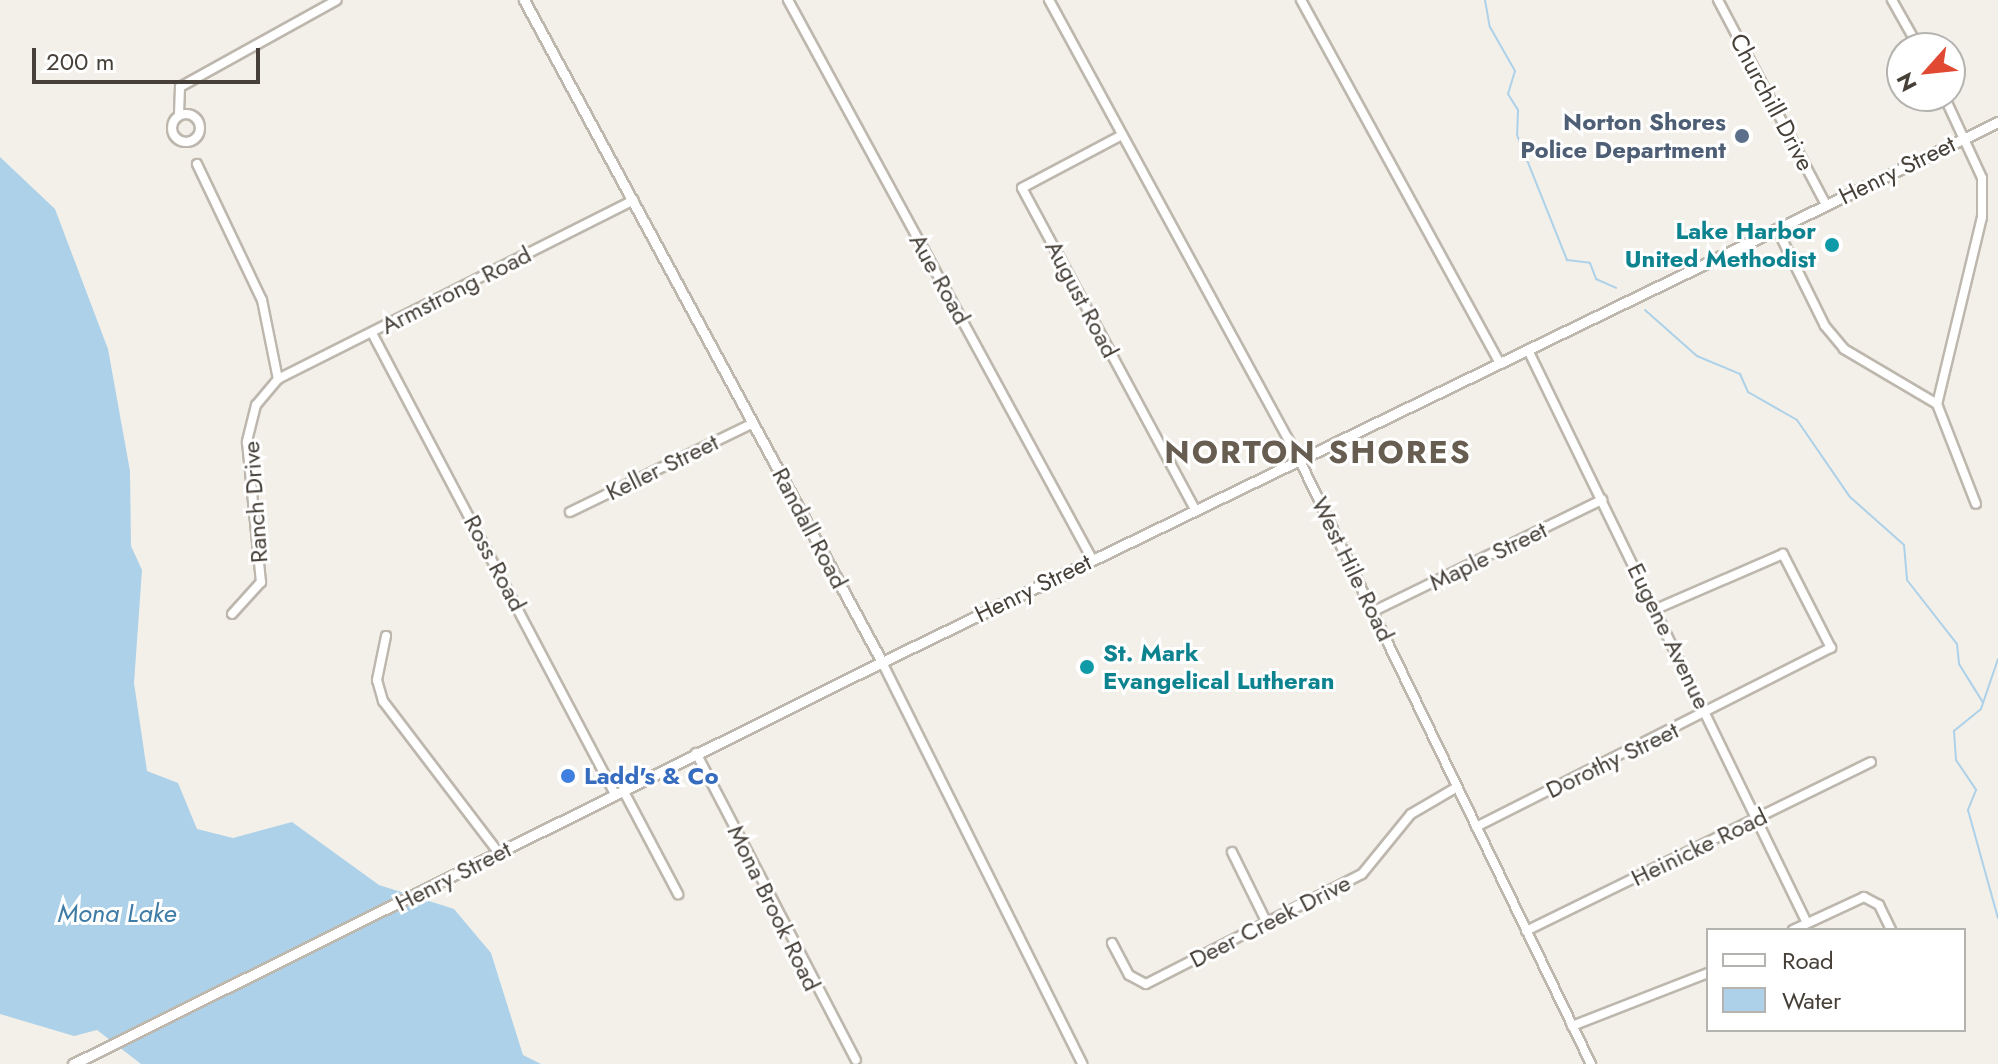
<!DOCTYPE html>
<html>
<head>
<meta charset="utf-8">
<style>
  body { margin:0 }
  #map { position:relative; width:1998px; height:1064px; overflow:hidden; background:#f3f0ea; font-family:Jost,sans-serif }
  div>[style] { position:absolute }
  .water>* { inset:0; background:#add1e8 }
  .stream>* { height:2px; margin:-1px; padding:0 1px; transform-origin:1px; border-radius:1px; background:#add1e8 }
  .roads { filter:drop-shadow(2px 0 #bdb7ad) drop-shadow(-2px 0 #bdb7ad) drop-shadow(0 2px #bdb7ad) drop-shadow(0 -2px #bdb7ad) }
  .minor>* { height:8px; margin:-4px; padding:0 4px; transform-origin:4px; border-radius:4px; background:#fff }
  .minor>.ring { margin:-4px; padding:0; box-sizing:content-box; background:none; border:8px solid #fff; border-radius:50% }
  .tertiary>* { height:9px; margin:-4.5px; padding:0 4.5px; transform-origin:4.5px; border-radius:4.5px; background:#fff }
  .dots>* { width:22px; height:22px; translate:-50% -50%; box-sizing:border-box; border:4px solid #fff; border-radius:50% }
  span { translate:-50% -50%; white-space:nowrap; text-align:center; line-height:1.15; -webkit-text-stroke:6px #fff; paint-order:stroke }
  .street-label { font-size:24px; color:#464039 }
  .service-label { font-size:24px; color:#4e5e75; font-weight:700 }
  .right { translate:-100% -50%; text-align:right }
  .culture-label { font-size:24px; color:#0d838f; font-weight:700 }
  .left { translate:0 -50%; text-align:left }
  .shop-label { font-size:24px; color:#366cbe; font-weight:700 }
  .water-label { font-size:26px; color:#3e7ca6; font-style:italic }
  .district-label { font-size:32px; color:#675e51; font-weight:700; letter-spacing:2px }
  .legend { position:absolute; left:1706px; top:928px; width:260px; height:104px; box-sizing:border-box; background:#fff; border:2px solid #b5b3b0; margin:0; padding:10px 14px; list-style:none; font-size:24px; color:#464039 }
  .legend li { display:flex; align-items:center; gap:16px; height:40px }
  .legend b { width:40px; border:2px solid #b5b3b0 }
  .north { position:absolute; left:1886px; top:32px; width:80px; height:80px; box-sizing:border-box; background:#fff; border:2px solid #b5b3b0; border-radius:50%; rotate:243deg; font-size:22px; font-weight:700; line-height:32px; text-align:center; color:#464039 }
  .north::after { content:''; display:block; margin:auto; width:28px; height:36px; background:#e14932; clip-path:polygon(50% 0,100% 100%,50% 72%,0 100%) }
  .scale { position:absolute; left:32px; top:48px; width:228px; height:36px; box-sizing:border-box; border:4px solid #464039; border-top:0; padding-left:10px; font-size:24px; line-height:28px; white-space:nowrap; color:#464039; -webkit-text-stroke:6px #fff; paint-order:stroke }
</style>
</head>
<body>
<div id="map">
  <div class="water">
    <i style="clip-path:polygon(0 157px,55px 209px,108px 349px,130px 471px,131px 546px,142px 570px,134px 683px,147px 771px,178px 783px,197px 829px,233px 838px,292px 822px,379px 885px,454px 909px,491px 953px,523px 1055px,541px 1064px,141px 1064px,97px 1030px,74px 1036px,0 1014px)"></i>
  </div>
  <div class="stream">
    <i style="left:1485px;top:0;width:27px;rotate:80deg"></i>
    <i style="left:1490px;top:27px;width:51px;rotate:60.4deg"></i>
    <i style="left:1515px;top:71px;width:24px;rotate:107deg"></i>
    <i style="left:1508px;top:94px;width:19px;rotate:58deg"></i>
    <i style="left:1518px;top:110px;width:25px;rotate:92deg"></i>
    <i style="left:1517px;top:135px;width:135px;rotate:68.2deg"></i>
    <i style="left:1567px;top:260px;width:23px;rotate:7deg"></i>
    <i style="left:1590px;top:263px;width:17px;rotate:69deg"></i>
    <i style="left:1596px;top:279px;width:22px;rotate:24deg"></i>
    <i style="left:1645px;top:310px;width:69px;rotate:41.5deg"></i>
    <i style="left:1697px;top:356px;width:47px;rotate:22.7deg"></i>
    <i style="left:1740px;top:374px;width:20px;rotate:66deg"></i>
    <i style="left:1748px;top:392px;width:56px;rotate:29.7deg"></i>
    <i style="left:1797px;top:420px;width:93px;rotate:55.5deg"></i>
    <i style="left:1850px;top:497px;width:72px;rotate:41.6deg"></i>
    <i style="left:1904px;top:545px;width:35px;rotate:85deg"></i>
    <i style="left:1907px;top:580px;width:81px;rotate:52deg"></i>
    <i style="left:1957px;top:644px;width:20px;rotate:84deg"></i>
    <i style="left:1959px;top:664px;width:44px;rotate:58.1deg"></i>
    <i style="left:1998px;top:659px;width:53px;rotate:108.8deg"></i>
    <i style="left:1981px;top:709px;width:35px;rotate:141deg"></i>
    <i style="left:1954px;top:731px;width:29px;rotate:86deg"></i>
    <i style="left:1956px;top:760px;width:36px;rotate:56deg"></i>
    <i style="left:1976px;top:790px;width:22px;rotate:112deg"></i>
    <i style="left:1968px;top:810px;width:112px;rotate:74.5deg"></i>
  </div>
  <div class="roads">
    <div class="minor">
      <i style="left:788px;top:0;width:636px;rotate:61.46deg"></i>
      <i style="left:1049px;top:0;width:525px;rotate:61.43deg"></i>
      <i style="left:1300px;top:461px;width:670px;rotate:64.24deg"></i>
      <i style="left:1301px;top:0;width:414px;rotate:61.3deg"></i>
      <i style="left:1718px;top:0;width:232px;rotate:62.2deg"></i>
      <i style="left:1892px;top:0;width:55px;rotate:60.6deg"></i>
      <i style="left:1944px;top:96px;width:90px;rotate:65.1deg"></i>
      <i style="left:1982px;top:178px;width:39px;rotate:90deg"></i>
      <i style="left:1982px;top:217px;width:192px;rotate:103.5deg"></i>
      <i style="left:1937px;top:404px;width:107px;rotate:68.7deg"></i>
      <i class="ring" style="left:172px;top:114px;width:20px;height:20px"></i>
      <i style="left:179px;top:115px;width:28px;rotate:-88deg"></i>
      <i style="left:180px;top:87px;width:179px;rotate:-29deg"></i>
      <i style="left:1122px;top:135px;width:113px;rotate:152.1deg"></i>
      <i style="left:1022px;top:188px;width:365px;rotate:61.7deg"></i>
      <i style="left:197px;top:164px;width:151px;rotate:64.5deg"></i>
      <i style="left:262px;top:300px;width:81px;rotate:78.6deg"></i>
      <i style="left:278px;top:379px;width:34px;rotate:130deg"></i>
      <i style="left:256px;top:405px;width:38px;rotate:104deg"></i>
      <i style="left:247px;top:442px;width:141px;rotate:84.3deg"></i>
      <i style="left:261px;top:582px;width:43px;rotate:132.2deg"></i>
      <i style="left:1777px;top:229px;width:108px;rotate:63.7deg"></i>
      <i style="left:1825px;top:326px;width:30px;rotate:50deg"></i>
      <i style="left:1844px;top:349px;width:108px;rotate:30.6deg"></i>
      <i style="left:372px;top:333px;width:521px;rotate:62.21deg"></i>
      <i style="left:1528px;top:350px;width:637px;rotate:64.04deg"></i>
      <i style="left:278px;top:379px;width:398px;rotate:-26.7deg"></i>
      <i style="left:570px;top:512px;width:203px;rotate:-25.9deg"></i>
      <i style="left:1374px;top:611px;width:254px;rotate:-26deg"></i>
      <i style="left:386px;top:636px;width:45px;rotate:101.6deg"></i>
      <i style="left:377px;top:680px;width:22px;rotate:74deg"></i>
      <i style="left:383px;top:701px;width:191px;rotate:52.7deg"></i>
      <i style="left:882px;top:662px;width:449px;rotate:63.5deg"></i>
      <i style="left:696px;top:753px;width:346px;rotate:62.5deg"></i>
      <i style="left:623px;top:790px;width:118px;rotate:62.1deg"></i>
      <i style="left:1476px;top:827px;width:398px;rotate:-26.8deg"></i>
      <i style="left:1831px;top:648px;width:106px;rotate:-117.1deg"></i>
      <i style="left:1783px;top:554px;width:138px;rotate:156.6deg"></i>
      <i style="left:1232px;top:852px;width:79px;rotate:63.8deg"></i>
      <i style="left:1793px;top:930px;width:78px;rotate:-24.9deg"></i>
      <i style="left:1864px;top:897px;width:17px;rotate:28deg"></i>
      <i style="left:1879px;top:905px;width:28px;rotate:64deg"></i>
      <i style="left:1526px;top:931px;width:384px;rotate:-26.1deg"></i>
      <i style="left:1112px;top:943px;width:36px;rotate:62deg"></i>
      <i style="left:1129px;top:975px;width:19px;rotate:28deg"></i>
      <i style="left:1146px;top:984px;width:242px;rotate:-27deg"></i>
      <i style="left:1362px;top:874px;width:77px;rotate:-50.8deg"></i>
      <i style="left:1411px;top:814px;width:53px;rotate:-30.4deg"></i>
      <i style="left:1572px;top:1026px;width:146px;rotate:-21.3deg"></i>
    </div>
    <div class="tertiary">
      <i style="left:524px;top:0;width:753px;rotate:61.6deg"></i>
      <i style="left:73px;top:1064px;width:903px;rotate:-26.42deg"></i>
      <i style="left:882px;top:662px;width:1240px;rotate:-25.82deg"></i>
    </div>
  </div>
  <div class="dots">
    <i style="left:1742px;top:136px;background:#5c6f8a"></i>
    <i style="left:1832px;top:245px;background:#0f9aa8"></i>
    <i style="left:1087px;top:667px;background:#0f9aa8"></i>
    <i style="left:568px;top:776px;background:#3f7fe0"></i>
  </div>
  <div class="street-label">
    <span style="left:1772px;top:102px;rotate:62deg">Churchill Drive</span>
    <span style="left:1897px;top:170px;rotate:-26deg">Henry Street</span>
    <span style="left:940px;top:279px;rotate:61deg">Aue Road</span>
    <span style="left:456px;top:290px;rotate:-27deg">Armstrong Road</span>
    <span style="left:1082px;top:299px;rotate:62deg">August Road</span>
    <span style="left:662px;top:467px;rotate:-26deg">Keller Street</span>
    <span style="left:255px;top:502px;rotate:-94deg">Ranch Drive</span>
    <span style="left:810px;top:528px;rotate:62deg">Randall Road</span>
    <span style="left:1488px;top:556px;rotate:-26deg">Maple Street</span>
    <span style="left:495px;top:563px;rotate:62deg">Ross Road</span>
    <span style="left:1353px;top:569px;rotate:64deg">West Hile Road</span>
    <span style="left:1033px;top:588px;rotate:-26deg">Henry Street</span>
    <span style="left:1669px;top:636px;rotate:64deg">Eugene Avenue</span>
    <span style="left:1612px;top:760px;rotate:-26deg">Dorothy Street</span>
    <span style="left:1699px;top:847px;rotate:-26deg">Heinicke Road</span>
    <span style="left:453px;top:876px;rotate:-27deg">Henry Street</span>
    <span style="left:774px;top:908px;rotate:64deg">Mona Brook Road</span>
    <span style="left:1270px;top:921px;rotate:-27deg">Deer Creek Drive</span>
  </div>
  <div class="service-label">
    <span class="right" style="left:1726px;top:136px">Norton Shores<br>Police Department</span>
  </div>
  <div class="culture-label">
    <span class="right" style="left:1816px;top:245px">Lake Harbor<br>United Methodist</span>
    <span class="left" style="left:1103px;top:667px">St. Mark<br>Evangelical Lutheran</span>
  </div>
  <div class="shop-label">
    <span class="left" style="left:584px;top:776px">Ladd's &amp; Co</span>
  </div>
  <div class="water-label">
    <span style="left:117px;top:914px">Mona Lake</span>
  </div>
  <div class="district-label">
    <span style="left:1318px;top:452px">NORTON SHORES</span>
  </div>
  <ul class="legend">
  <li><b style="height:10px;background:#fff"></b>Road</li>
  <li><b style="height:22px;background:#add1e8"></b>Water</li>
  </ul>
  <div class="north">N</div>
  <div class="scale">200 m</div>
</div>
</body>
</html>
